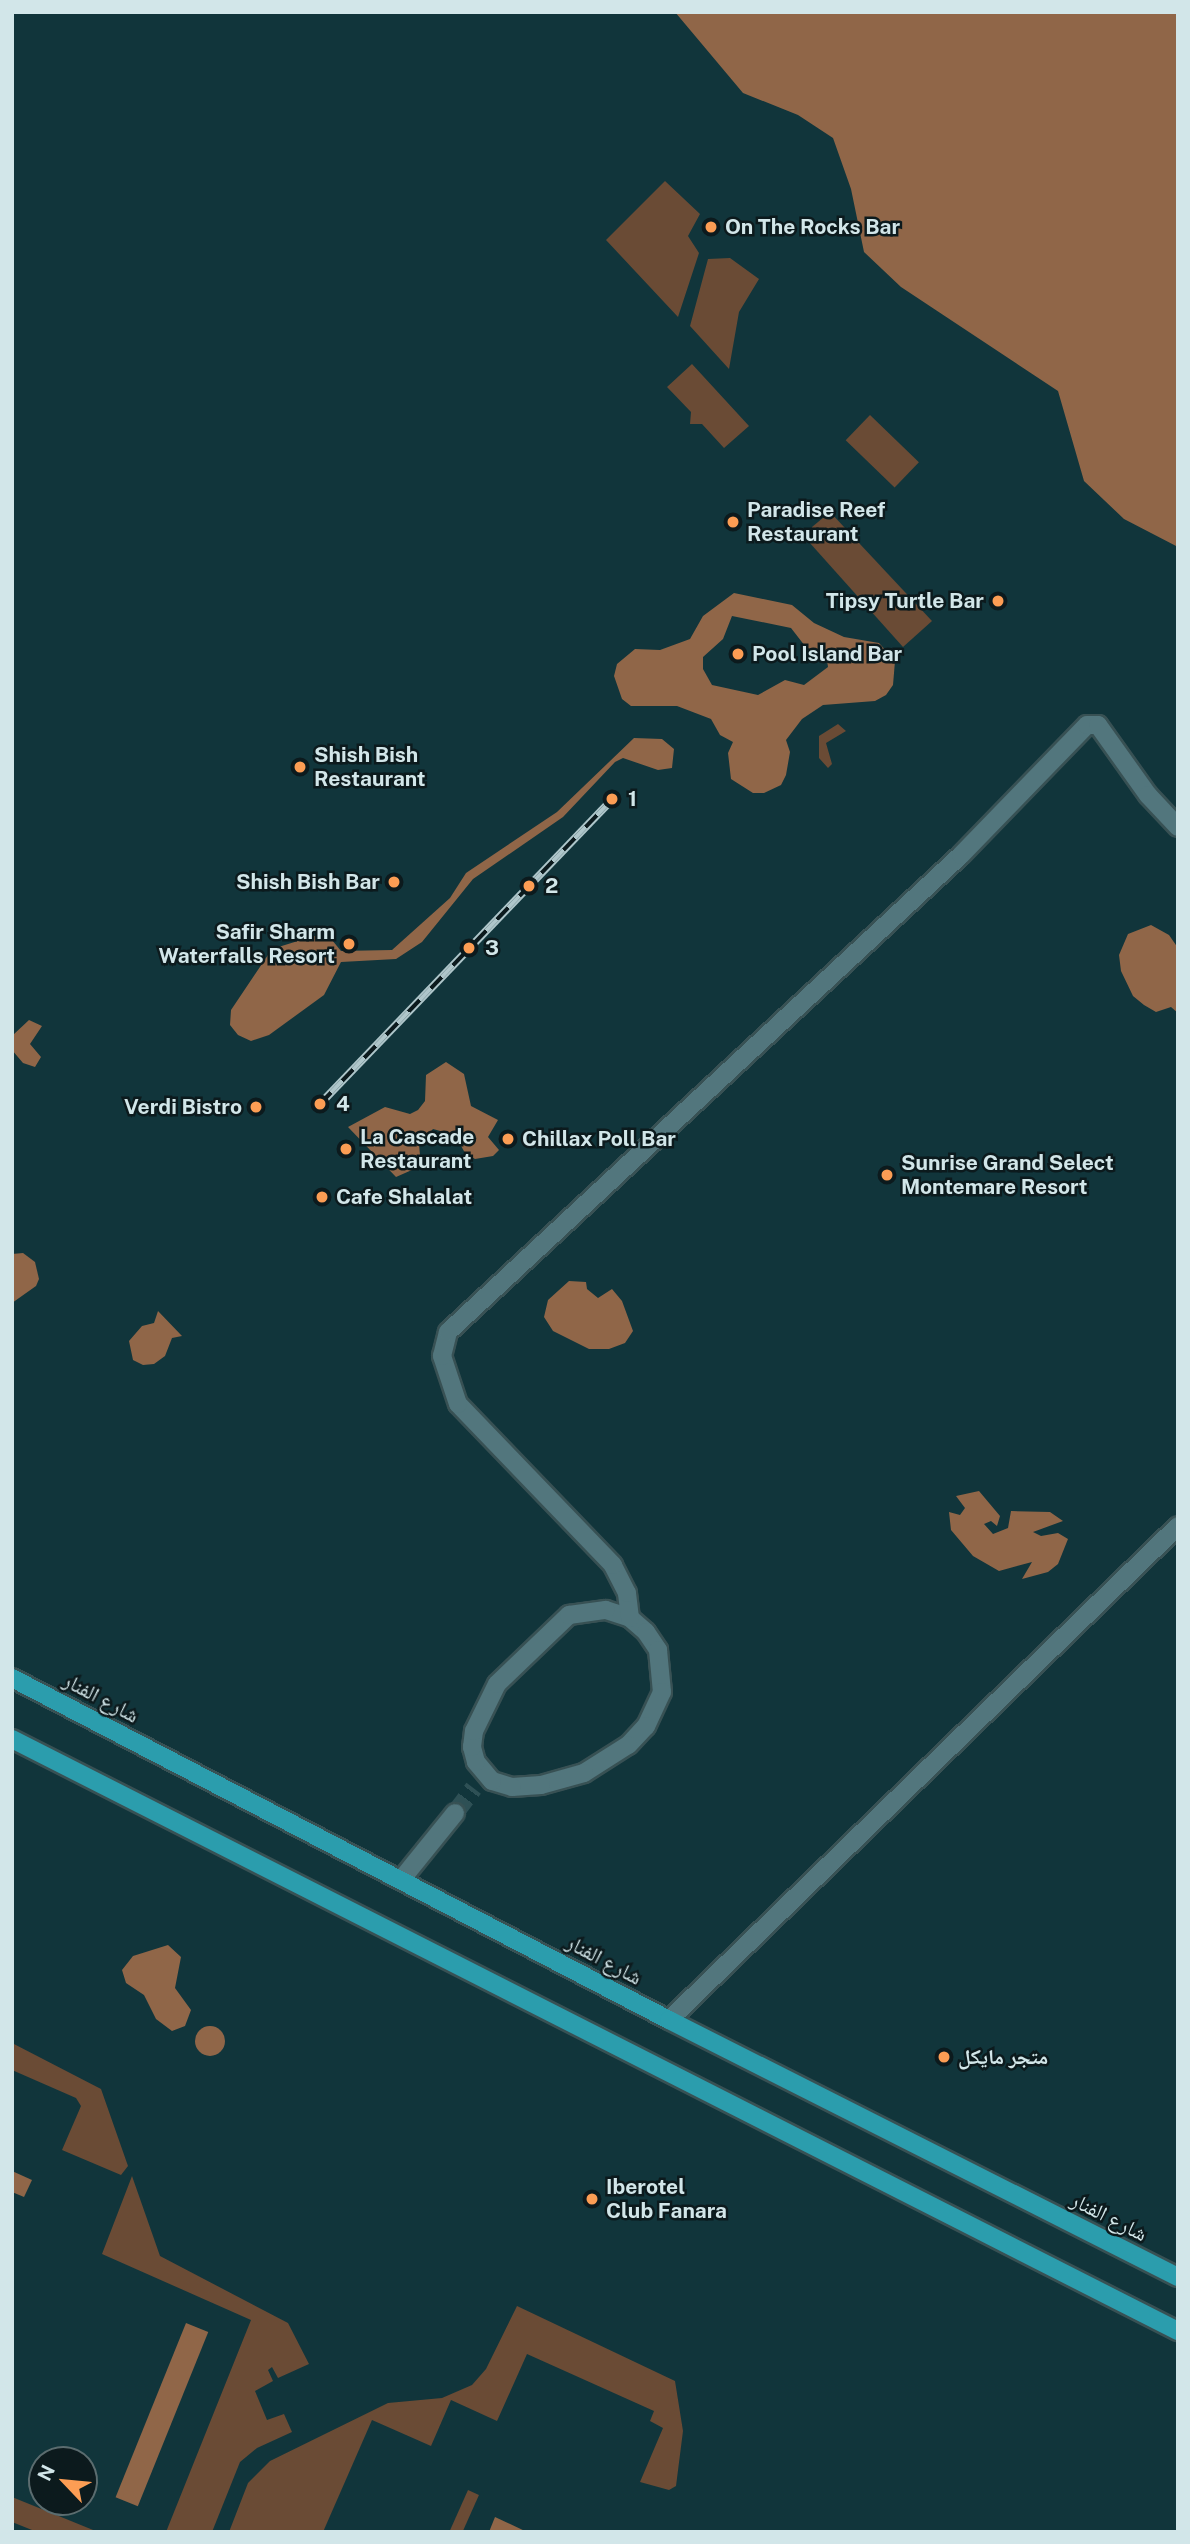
<!DOCTYPE html>
<html>
<head>
<meta charset="utf-8">
<style>
  body { margin:0 }
  #map { position:relative; width:1190px; height:2544px; overflow:hidden; background:#11353b; font-family:"Public Sans","Noto Naskh Arabic",sans-serif }
  div>[style] { position:absolute }
  .green>* { inset:0; background:#6a4b35; transform-origin:0 0 }
  .water>* { inset:0; background:#906648; transform-origin:0 0 }
  .round { border-radius:50% }
  .minor-tunnel>* { height:18px; margin-top:-9px; transform-origin:0; background:repeating-linear-gradient(90deg,#2e5055 0 18px,transparent 0 27px) }
  .roads { filter:drop-shadow(2px 0 #385154) drop-shadow(-2px 0 #385154) drop-shadow(0 2px #385154) drop-shadow(0 -2px #385154) }
  .minor>* { height:18px; margin:-9px; padding:0 9px; transform-origin:9px; border-radius:9px; background:#52767d }
  .major>* { height:18px; margin:-9px; padding:0 9px; transform-origin:9px; border-radius:9px; background:#2b9dad }
  .rail>* { height:8px; margin-top:-4px; transform-origin:0; background:repeating-linear-gradient(90deg,#0c1a1d 0 16px,#afc6ca 0 32px); box-sizing:border-box; border-block:2px solid #afc6ca }
  .dots>* { width:19px; height:19px; translate:-50% -50%; box-sizing:border-box; border:4px solid #0c1a1d; border-radius:50% }
  span { translate:-50% -50%; white-space:nowrap; text-align:center; line-height:1.15; -webkit-text-stroke:5px #0c1a1d; paint-order:stroke }
  .poi-label { font-size:21px; color:#d2e6e9; font-weight:700 }
  .left { translate:0 -50%; text-align:left }
  .right { translate:-100% -50%; text-align:right }
  .street-label { font-size:21px; color:#d2e6e9 }
  .frame { position:absolute; inset:0; border:14px solid #d2e6e9; pointer-events:none }
  .north { position:absolute; left:28px; top:2446px; width:70px; height:70px; box-sizing:border-box; background:#0c1a1d; border:2px solid #5b6c6f; border-radius:50%; rotate:296deg; font-size:19px; font-weight:700; line-height:28px; text-align:center; color:#d2e6e9 }
  .north::after { content:''; display:block; margin:auto; width:24px; height:32px; background:#fc9d54; clip-path:polygon(50% 0,100% 100%,50% 72%,0 100%) }
</style>
</head>
<body>
<div id="map">
  <div class="green">
    <i style="clip-path:polygon(665px 181px,700px 214px,688px 236px,699px 253px,678px 317px,606px 240px)"></i>
    <i style="clip-path:polygon(730px 258px,759px 279px,739px 312px,729px 369px,690px 326px,708px 259px)"></i>
    <i style="clip-path:polygon(692px 364px,749px 426px,724px 448px,702px 424px,690px 424px,691px 412px,667px 387px)"></i>
    <i style="left:870px;top:415px;width:68px;height:35px;rotate:44deg"></i>
    <i style="clip-path:polygon(830px 512px,932px 621px,903px 647px,809px 542px,812px 527px)"></i>
    <i style="clip-path:polygon(838px 724px,846px 731px,826px 743px,832px 764px,828px 768px,819px 758px,819px 736px)"></i>
    <i style="clip-path:polygon(12px 2043px,101px 2089px,128px 2166px,121px 2175px,62px 2150px,81px 2106px,76px 2098px,12px 2070px)"></i>
    <i style="clip-path:polygon(132px 2176px,160px 2256px,288px 2323px,309px 2364px,278px 2378px,272px 2367px,268px 2370px,273px 2381px,255px 2391px,267px 2420px,284px 2414px,292px 2432px,257px 2448px,240px 2462px,212px 2532px,166px 2532px,251px 2320px,102px 2254px)"></i>
    <i style="clip-path:polygon(517px 2306px,675px 2381px,683px 2431px,676px 2486px,669px 2490px,640px 2482px,663px 2428px,650px 2421px,654px 2411px,527px 2354px,497px 2421px,451px 2400px,431px 2446px,372px 2420px,323px 2532px,229px 2532px,248px 2483px,270px 2461px,388px 2403px,442px 2398px,472px 2385px,486px 2369px)"></i>
    <i style="left:468px;top:2490px;width:12px;height:46px;rotate:24deg"></i>
    <i style="clip-path:polygon(12px 2497px,98px 2532px,37px 2532px,12px 2522px)"></i>
  </div>
  <div class="water">
    <i style="clip-path:polygon(675px 12px,1178px 12px,1178px 547px,1124px 519px,1084px 481px,1058px 391px,901px 287px,864px 252px,851px 189px,833px 138px,798px 115px,743px 93px)"></i>
    <i style="clip-path:polygon(evenodd,734px 593px,792px 605px,814px 623px,844px 637px,879px 643px,895px 661px,893px 685px,886px 695px,875px 701px,823px 705px,802px 719px,786px 740px,790px 752px,786px 775px,781px 785px,764px 793px,753px 793px,731px 779px,728px 753px,733px 742px,720px 735px,711px 719px,677px 706px,631px 706px,622px 699px,614px 676px,617px 664px,635px 649px,660px 650px,690px 639px,703px 616px,734px 593px,732px 616px,791px 628px,805px 646px,827px 660px,828px 667px,804px 685px,785px 680px,758px 695px,712px 685px,703px 669px,703px 657px,723px 639px,732px 616px)"></i>
    <i style="clip-path:polygon(634px 738px,662px 739px,674px 749px,672px 768px,658px 770px,623px 758px,615px 762px,563px 817px,473px 879px,422px 942px,396px 959px,341px 962px,324px 995px,269px 1035px,251px 1041px,238px 1035px,230px 1025px,231px 1010px,272px 949px,314px 936px,332px 940px,341px 951px,392px 950px,450px 898px,466px 873px,557px 812px)"></i>
    <i style="clip-path:polygon(1151px 925px,1169px 935px,1178px 948px,1178px 1013px,1171px 1007px,1156px 1012px,1144px 1005px,1133px 996px,1121px 971px,1119px 955px,1128px 934px)"></i>
    <i style="clip-path:polygon(29px 1020px,42px 1026px,30px 1044px,41px 1057px,35px 1067px,23px 1063px,12px 1050px,13px 1035px)"></i>
    <i style="clip-path:polygon(446px 1062px,464px 1074px,471px 1106px,498px 1120px,488px 1137px,499px 1150px,493px 1156px,475px 1159px,465px 1153px,455px 1135px,433px 1129px,419px 1144px,421px 1166px,396px 1177px,348px 1127px,385px 1107px,410px 1114px,418px 1110px,425px 1101px,426px 1075px)"></i>
    <i style="clip-path:polygon(23px 1253px,35px 1262px,39px 1279px,36px 1286px,12px 1303px,12px 1254px)"></i>
    <i style="clip-path:polygon(569px 1281px,586px 1282px,587px 1289px,598px 1298px,612px 1289px,622px 1301px,633px 1331px,625px 1343px,609px 1349px,589px 1349px,553px 1331px,544px 1317px,548px 1300px)"></i>
    <i style="clip-path:polygon(158px 1311px,182px 1336px,172px 1338px,165px 1356px,154px 1364px,143px 1365px,133px 1360px,129px 1341px,142px 1326px,154px 1323px)"></i>
    <i style="clip-path:polygon(979px 1491px,1000px 1516px,997px 1526px,991px 1521px,984px 1524px,993px 1534px,1008px 1528px,1011px 1511px,1050px 1512px,1063px 1521px,1033px 1532px,1041px 1536px,1058px 1533px,1068px 1539px,1058px 1564px,1048px 1572px,1022px 1579px,1032px 1562px,999px 1571px,973px 1556px,951px 1530px,949px 1512px,960px 1515px,965px 1508px,956px 1496px)"></i>
    <i style="clip-path:polygon(168px 1945px,181px 1957px,175px 1988px,191px 2010px,185px 2026px,172px 2031px,156px 2019px,144px 1995px,126px 1983px,122px 1970px,133px 1956px)"></i>
    <i class="round" style="left:195px;top:2026px;width:30px;height:30px"></i>
    <i style="clip-path:polygon(12px 2171px,32px 2180px,24px 2197px,12px 2192px)"></i>
    <i style="left:186px;top:2323px;width:24px;height:188px;rotate:22deg"></i>
    <i style="clip-path:polygon(495px 2517px,527px 2532px,489px 2532px)"></i>
  </div>
  <div class="minor-tunnel">
    <i style="left:455px;top:1813px;width:31px;rotate:-53deg"></i>
  </div>
  <div class="roads">
    <div class="minor">
      <i style="left:606px;top:1610px;width:25px;rotate:18deg"></i>
      <i style="left:630px;top:1618px;width:21px;rotate:41deg"></i>
      <i style="left:646px;top:1632px;width:22px;rotate:56deg"></i>
      <i style="left:658px;top:1650px;width:42px;rotate:84.6deg"></i>
      <i style="left:662px;top:1692px;width:38px;rotate:115deg"></i>
      <i style="left:646px;top:1726px;width:26px;rotate:133deg"></i>
      <i style="left:628px;top:1745px;width:52px;rotate:147.5deg"></i>
      <i style="left:584px;top:1773px;width:45px;rotate:164.4deg"></i>
      <i style="left:541px;top:1785px;width:29px;rotate:176deg"></i>
      <i style="left:512px;top:1787px;width:21px;rotate:-163deg"></i>
      <i style="left:492px;top:1781px;width:25px;rotate:-130deg"></i>
      <i style="left:476px;top:1762px;width:16px;rotate:-105deg"></i>
      <i style="left:472px;top:1747px;width:16px;rotate:-83deg"></i>
      <i style="left:474px;top:1731px;width:52px;rotate:-63.9deg"></i>
      <i style="left:497px;top:1684px;width:100px;rotate:-43.8deg"></i>
      <i style="left:569px;top:1615px;width:37px;rotate:-8deg"></i>
      <i style="left:630px;top:1618px;width:25px;rotate:-97deg"></i>
      <i style="left:627px;top:1593px;width:31px;rotate:-117deg"></i>
      <i style="left:613px;top:1565px;width:223px;rotate:-133.9deg"></i>
      <i style="left:458px;top:1404px;width:51px;rotate:-108.4deg"></i>
      <i style="left:442px;top:1356px;width:25px;rotate:-76deg"></i>
      <i style="left:448px;top:1332px;width:700px;rotate:-42.92deg"></i>
      <i style="left:961px;top:855px;width:181px;rotate:-45.9deg"></i>
      <i style="left:1087px;top:725px;width:11px"></i>
      <i style="left:1098px;top:725px;width:86px;rotate:54.5deg"></i>
      <i style="left:1148px;top:795px;width:44px;rotate:46.8deg"></i>
      <i style="left:401px;top:1880px;width:86px;rotate:-51.1deg"></i>
      <i style="left:669px;top:2020px;width:709px;rotate:-44.14deg"></i>
    </div>
    <div class="major">
      <i style="left:12px;top:1678px;width:741px;rotate:27.5deg"></i>
      <i style="left:669px;top:2020px;width:570px;rotate:26.79deg"></i>
      <i style="left:12px;top:1739px;width:1308px;rotate:26.92deg"></i>
    </div>
  </div>
  <div class="rail">
    <i style="left:320px;top:1104px;width:422px;rotate:-46.2deg"></i>
  </div>
  <div class="dots">
    <i style="left:711px;top:227px;background:#fc9d54"></i>
    <i style="left:733px;top:522px;background:#fc9d54"></i>
    <i style="left:998px;top:601px;background:#fc9d54"></i>
    <i style="left:738px;top:654px;background:#fc9d54"></i>
    <i style="left:300px;top:767px;background:#fc9d54"></i>
    <i style="left:612px;top:799px;background:#fc9d54"></i>
    <i style="left:394px;top:882px;background:#fc9d54"></i>
    <i style="left:529px;top:886px;background:#fc9d54"></i>
    <i style="left:349px;top:944px;background:#fc9d54"></i>
    <i style="left:469px;top:948px;background:#fc9d54"></i>
    <i style="left:320px;top:1104px;background:#fc9d54"></i>
    <i style="left:256px;top:1107px;background:#fc9d54"></i>
    <i style="left:508px;top:1139px;background:#fc9d54"></i>
    <i style="left:346px;top:1149px;background:#fc9d54"></i>
    <i style="left:887px;top:1175px;background:#fc9d54"></i>
    <i style="left:322px;top:1197px;background:#fc9d54"></i>
    <i style="left:944px;top:2057px;background:#fc9d54"></i>
    <i style="left:592px;top:2199px;background:#fc9d54"></i>
  </div>
  <div class="poi-label">
    <span class="left" style="left:725px;top:227px">On The Rocks Bar</span>
    <span class="left" style="left:747px;top:522px">Paradise Reef<br>Restaurant</span>
    <span class="right" style="left:984px;top:601px">Tipsy Turtle Bar</span>
    <span class="left" style="left:752px;top:654px">Pool Island Bar</span>
    <span class="left" style="left:314px;top:767px">Shish Bish<br>Restaurant</span>
    <span class="left" style="left:628px;top:799px">1</span>
    <span class="right" style="left:380px;top:882px">Shish Bish Bar</span>
    <span class="left" style="left:545px;top:886px">2</span>
    <span class="right" style="left:335px;top:944px">Safir Sharm<br>Waterfalls Resort</span>
    <span class="left" style="left:485px;top:948px">3</span>
    <span class="left" style="left:336px;top:1104px">4</span>
    <span class="right" style="left:242px;top:1107px">Verdi Bistro</span>
    <span class="left" style="left:360px;top:1149px">La Cascade<br>Restaurant</span>
    <span class="left" style="left:522px;top:1139px">Chillax Poll Bar</span>
    <span class="left" style="left:901px;top:1175px">Sunrise Grand Select<br>Montemare Resort</span>
    <span class="left" style="left:336px;top:1197px">Cafe Shalalat</span>
    <span class="left" style="left:958px;top:2057px">متجر مايكل</span>
    <span class="left" style="left:606px;top:2199px">Iberotel<br>Club Fanara</span>
  </div>
  <div class="street-label">
    <span style="left:101px;top:1698px;rotate:28deg">شارع الفنار</span>
    <span style="left:604px;top:1960px;rotate:28deg">شارع الفنار</span>
    <span style="left:1109px;top:2217px;rotate:27deg">شارع الفنار</span>
  </div>
  <div class="frame"></div>
  <div class="north">N</div>
</div>
</body>
</html>
